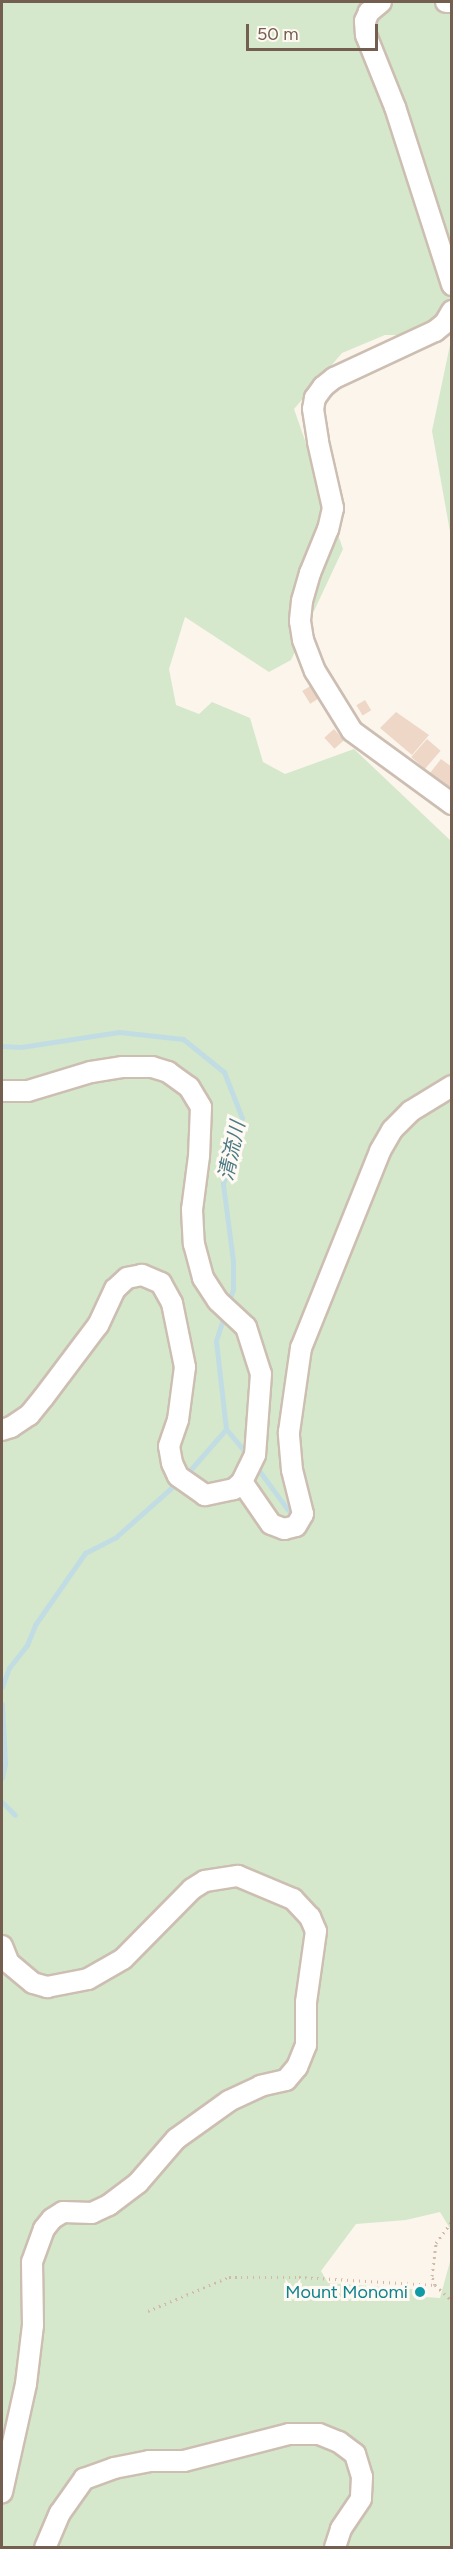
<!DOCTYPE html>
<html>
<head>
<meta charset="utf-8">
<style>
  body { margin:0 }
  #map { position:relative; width:453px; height:2549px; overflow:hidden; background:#fbf5ec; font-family:Figtree,"Noto Sans JP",sans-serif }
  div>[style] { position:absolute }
  .green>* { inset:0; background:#d5e8cb }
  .stream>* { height:5px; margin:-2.5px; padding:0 2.5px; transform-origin:2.5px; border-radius:2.5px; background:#c1dde3 }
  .building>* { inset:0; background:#eed7c6; transform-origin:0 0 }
  .path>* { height:3px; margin-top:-1.5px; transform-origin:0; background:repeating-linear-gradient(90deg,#d3baa8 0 1.5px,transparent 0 6px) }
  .roads { filter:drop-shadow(2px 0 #cdbeb2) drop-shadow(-2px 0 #cdbeb2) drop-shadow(0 2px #cdbeb2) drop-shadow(0 -2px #cdbeb2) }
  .minor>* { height:20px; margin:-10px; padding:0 10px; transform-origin:10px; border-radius:10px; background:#fff }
  .dots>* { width:16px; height:16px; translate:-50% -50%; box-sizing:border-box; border:3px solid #fef9f2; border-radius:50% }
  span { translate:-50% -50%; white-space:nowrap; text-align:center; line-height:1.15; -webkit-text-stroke:6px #fef9f2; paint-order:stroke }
  .culture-label { font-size:18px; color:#0d838f }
  .right { translate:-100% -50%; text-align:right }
  .water-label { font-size:20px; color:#4c7a85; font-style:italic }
  .frame { position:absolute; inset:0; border:3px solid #745e50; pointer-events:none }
  .scale { position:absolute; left:246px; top:24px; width:132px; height:27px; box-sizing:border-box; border:3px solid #745e50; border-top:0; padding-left:8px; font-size:18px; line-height:21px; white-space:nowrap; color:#745e50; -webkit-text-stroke:4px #fef9f2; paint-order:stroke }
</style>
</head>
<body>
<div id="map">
  <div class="green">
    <i style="clip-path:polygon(2px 2px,451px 2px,451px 335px,385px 335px,342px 353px,294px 409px,343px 549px,291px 660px,269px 672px,185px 617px,169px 669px,176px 705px,199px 714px,212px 702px,250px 718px,263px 762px,285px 774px,354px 749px,451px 841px,451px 2230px,440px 2212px,406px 2220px,356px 2224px,321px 2271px,328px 2283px,424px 2290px,425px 2297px,440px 2298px,451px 2258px,451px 2547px,2px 2548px)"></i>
    <i style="clip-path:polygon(451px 340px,452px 340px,451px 537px,432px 431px)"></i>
  </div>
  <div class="stream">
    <i style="left:2px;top:1046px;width:19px;rotate:3deg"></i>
    <i style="left:21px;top:1047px;width:99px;rotate:-8.7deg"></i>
    <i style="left:119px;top:1032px;width:64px;rotate:6.2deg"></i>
    <i style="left:183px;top:1039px;width:53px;rotate:38.8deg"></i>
    <i style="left:224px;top:1072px;width:49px;rotate:68.6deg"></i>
    <i style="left:242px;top:1118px;width:69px;rotate:106.1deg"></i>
    <i style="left:223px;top:1184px;width:78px;rotate:82.6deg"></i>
    <i style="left:233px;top:1261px;width:28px;rotate:90deg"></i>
    <i style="left:233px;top:1289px;width:16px;rotate:108deg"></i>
    <i style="left:225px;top:1313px;width:29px;rotate:108deg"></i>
    <i style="left:216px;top:1341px;width:89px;rotate:83.5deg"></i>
    <i style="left:226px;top:1429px;width:38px;rotate:50deg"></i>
    <i style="left:255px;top:1465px;width:56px;rotate:53.7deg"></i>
    <i style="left:185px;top:1476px;width:62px;rotate:-48.9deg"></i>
    <i style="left:2px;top:1687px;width:20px;rotate:-70deg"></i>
    <i style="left:9px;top:1668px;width:29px;rotate:-52deg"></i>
    <i style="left:27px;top:1645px;width:22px;rotate:-68deg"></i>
    <i style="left:35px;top:1625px;width:88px;rotate:-55.2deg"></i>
    <i style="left:85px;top:1553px;width:35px;rotate:-27deg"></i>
    <i style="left:116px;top:1537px;width:83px;rotate:-41.6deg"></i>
    <i style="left:2px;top:1704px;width:60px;rotate:87.1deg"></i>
    <i style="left:5px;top:1764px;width:14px;rotate:102deg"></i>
    <i style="left:2px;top:1802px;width:18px;rotate:45deg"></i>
  </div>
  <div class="building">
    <i style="left:315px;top:683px;width:15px;height:15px;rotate:58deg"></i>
    <i style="left:365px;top:700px;width:12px;height:10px;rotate:59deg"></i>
    <i style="clip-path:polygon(396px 712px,429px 735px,412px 755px,380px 728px)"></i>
    <i style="left:334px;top:729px;width:15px;height:13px;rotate:48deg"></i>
    <i style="left:427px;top:739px;width:18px;height:24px;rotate:41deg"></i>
    <i style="clip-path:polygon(441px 759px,452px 767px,452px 784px,448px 788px,430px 773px)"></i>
  </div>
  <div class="path">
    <i style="left:435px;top:2285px;width:23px;rotate:43deg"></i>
    <i style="left:148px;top:2311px;width:88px;rotate:-22.8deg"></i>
    <i style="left:229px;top:2277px;width:70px"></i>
    <i style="left:299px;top:2277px;width:136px;rotate:3.4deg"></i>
    <i style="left:435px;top:2285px;width:9px;rotate:-108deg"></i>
    <i style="left:432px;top:2276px;width:33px;rotate:-83deg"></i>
    <i style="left:436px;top:2243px;width:27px;rotate:-54deg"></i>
  </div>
  <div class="roads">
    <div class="minor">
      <i style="left:381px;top:2px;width:16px;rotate:140deg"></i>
      <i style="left:369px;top:12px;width:10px;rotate:114deg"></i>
      <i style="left:365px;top:21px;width:14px;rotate:86deg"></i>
      <i style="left:366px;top:35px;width:78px;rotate:68.1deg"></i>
      <i style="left:395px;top:107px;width:187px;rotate:72.2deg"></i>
      <i style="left:446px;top:2px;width:6px"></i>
      <i style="left:452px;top:311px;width:14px;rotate:120deg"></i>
      <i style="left:445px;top:323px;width:13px;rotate:141deg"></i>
      <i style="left:435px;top:331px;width:111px;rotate:155deg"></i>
      <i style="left:334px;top:378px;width:14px;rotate:141deg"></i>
      <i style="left:323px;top:387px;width:14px;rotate:126deg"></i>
      <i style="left:315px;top:398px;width:11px;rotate:100deg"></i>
      <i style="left:313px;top:409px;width:33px;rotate:81deg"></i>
      <i style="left:318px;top:442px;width:68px;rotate:77.2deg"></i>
      <i style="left:333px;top:508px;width:22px;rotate:103deg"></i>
      <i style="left:328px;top:529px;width:48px;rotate:112.2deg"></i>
      <i style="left:310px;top:573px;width:29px;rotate:106deg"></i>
      <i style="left:302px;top:601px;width:20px;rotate:96deg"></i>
      <i style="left:300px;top:621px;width:19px;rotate:81deg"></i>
      <i style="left:303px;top:640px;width:33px;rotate:69deg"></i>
      <i style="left:315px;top:671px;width:70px;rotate:58.3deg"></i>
      <i style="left:352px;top:731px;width:124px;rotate:36.1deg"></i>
      <i style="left:2px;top:1091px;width:26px"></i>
      <i style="left:28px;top:1091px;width:66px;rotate:-16.8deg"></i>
      <i style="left:91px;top:1072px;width:31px;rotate:-9deg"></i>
      <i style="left:122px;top:1067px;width:30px"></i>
      <i style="left:152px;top:1067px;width:17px;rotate:17deg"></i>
      <i style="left:168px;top:1072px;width:26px;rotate:36deg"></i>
      <i style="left:189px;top:1087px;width:23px;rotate:59deg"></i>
      <i style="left:201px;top:1107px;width:49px;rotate:92.3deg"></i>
      <i style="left:199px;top:1156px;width:54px;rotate:97.4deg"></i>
      <i style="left:192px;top:1210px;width:34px;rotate:87deg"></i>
      <i style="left:194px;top:1244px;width:35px;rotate:75deg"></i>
      <i style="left:203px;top:1278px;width:27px;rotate:57deg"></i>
      <i style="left:218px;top:1301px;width:38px;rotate:43deg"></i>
      <i style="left:246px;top:1327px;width:49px;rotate:72.3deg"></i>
      <i style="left:261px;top:1374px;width:81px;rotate:94.2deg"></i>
      <i style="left:255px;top:1455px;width:30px;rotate:116deg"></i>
      <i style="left:242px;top:1482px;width:11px;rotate:139deg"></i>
      <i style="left:234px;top:1489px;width:30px;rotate:168deg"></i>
      <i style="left:205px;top:1495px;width:33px;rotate:-145deg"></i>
      <i style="left:178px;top:1476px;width:14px;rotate:-115deg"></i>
      <i style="left:172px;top:1463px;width:17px;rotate:-100deg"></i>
      <i style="left:169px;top:1446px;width:28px;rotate:-71deg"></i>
      <i style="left:178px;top:1420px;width:53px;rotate:-82.5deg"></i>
      <i style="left:185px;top:1367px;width:65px;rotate:-101.5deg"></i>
      <i style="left:172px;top:1303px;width:23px;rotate:-119deg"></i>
      <i style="left:161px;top:1283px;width:21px;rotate:-157deg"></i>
      <i style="left:142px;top:1275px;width:15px;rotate:169deg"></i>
      <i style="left:127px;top:1278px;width:16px;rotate:137deg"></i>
      <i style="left:115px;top:1289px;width:40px;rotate:115deg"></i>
      <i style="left:98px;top:1325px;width:91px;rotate:127deg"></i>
      <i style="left:43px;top:1398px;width:22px;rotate:129deg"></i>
      <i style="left:29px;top:1415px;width:22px;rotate:146deg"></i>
      <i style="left:11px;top:1427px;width:9px;rotate:162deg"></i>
      <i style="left:242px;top:1482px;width:51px;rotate:55.4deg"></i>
      <i style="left:271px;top:1524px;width:14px;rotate:21deg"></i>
      <i style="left:284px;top:1529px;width:12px;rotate:-14deg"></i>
      <i style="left:296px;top:1526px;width:14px;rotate:-60deg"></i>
      <i style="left:303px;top:1514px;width:45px;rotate:-104deg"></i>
      <i style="left:292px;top:1470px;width:38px;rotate:-95deg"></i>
      <i style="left:289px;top:1432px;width:85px;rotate:-81.9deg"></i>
      <i style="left:301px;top:1348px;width:212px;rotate:-68.1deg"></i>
      <i style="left:380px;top:1151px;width:24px;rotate:-60deg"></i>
      <i style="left:392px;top:1130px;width:27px;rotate:-45deg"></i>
      <i style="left:411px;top:1111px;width:48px;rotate:-31.4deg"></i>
      <i style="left:2px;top:1946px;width:18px;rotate:68deg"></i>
      <i style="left:9px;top:1963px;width:31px;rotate:40deg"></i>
      <i style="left:33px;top:1983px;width:15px;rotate:16deg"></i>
      <i style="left:47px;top:1987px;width:42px;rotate:-11deg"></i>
      <i style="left:88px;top:1979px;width:40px;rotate:-29.7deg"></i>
      <i style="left:123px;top:1959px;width:98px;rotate:-45.4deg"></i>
      <i style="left:192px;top:1889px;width:15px;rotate:-32deg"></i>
      <i style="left:205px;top:1881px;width:33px;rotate:-9deg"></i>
      <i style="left:238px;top:1876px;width:60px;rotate:22.7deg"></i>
      <i style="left:293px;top:1899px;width:25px;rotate:47deg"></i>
      <i style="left:310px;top:1917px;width:15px;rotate:67deg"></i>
      <i style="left:316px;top:1931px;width:72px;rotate:98deg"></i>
      <i style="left:306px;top:2002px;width:43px;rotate:90deg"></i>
      <i style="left:306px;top:2045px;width:24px;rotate:112deg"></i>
      <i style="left:297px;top:2067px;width:17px;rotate:130deg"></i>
      <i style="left:286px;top:2080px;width:26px;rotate:167deg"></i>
      <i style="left:261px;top:2086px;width:35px;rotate:155deg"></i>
      <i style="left:229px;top:2101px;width:65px;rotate:144.4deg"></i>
      <i style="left:176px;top:2139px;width:58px;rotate:130.8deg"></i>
      <i style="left:138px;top:2183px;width:36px;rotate:143deg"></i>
      <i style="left:109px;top:2205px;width:19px;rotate:155deg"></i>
      <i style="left:92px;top:2213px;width:29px;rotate:-178deg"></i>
      <i style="left:63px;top:2212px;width:13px;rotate:148deg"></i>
      <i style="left:52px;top:2219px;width:13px;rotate:129deg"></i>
      <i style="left:44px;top:2229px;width:35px;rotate:110deg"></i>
      <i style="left:32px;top:2262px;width:63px;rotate:89.1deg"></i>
      <i style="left:33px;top:2325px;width:59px;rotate:96.8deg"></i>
      <i style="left:26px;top:2384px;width:111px;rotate:102.5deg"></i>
      <i style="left:45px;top:2548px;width:38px;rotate:-67deg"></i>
      <i style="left:60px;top:2513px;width:42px;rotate:-54.8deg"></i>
      <i style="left:84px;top:2479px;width:32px;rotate:-20deg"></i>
      <i style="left:114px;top:2468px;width:36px;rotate:-11deg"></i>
      <i style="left:149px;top:2461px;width:35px"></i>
      <i style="left:184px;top:2461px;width:108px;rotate:-14.4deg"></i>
      <i style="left:289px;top:2434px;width:30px"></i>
      <i style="left:319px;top:2434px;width:22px;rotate:22deg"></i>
      <i style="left:339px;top:2442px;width:20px;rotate:37deg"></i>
      <i style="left:355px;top:2454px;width:24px;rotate:73deg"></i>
      <i style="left:362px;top:2477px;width:22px;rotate:93deg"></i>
      <i style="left:361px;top:2499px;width:36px;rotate:124deg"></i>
      <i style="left:341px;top:2529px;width:20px;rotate:108deg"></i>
    </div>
  </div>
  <div class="dots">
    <i style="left:420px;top:2292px;background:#0f9aa8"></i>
  </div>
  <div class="culture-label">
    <span class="right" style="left:408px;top:2292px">Mount Monomi</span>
  </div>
  <div class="water-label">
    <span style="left:232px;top:1151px;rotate:-78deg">清流川</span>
  </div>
  <div class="frame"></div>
  <div class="scale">50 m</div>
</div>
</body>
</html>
